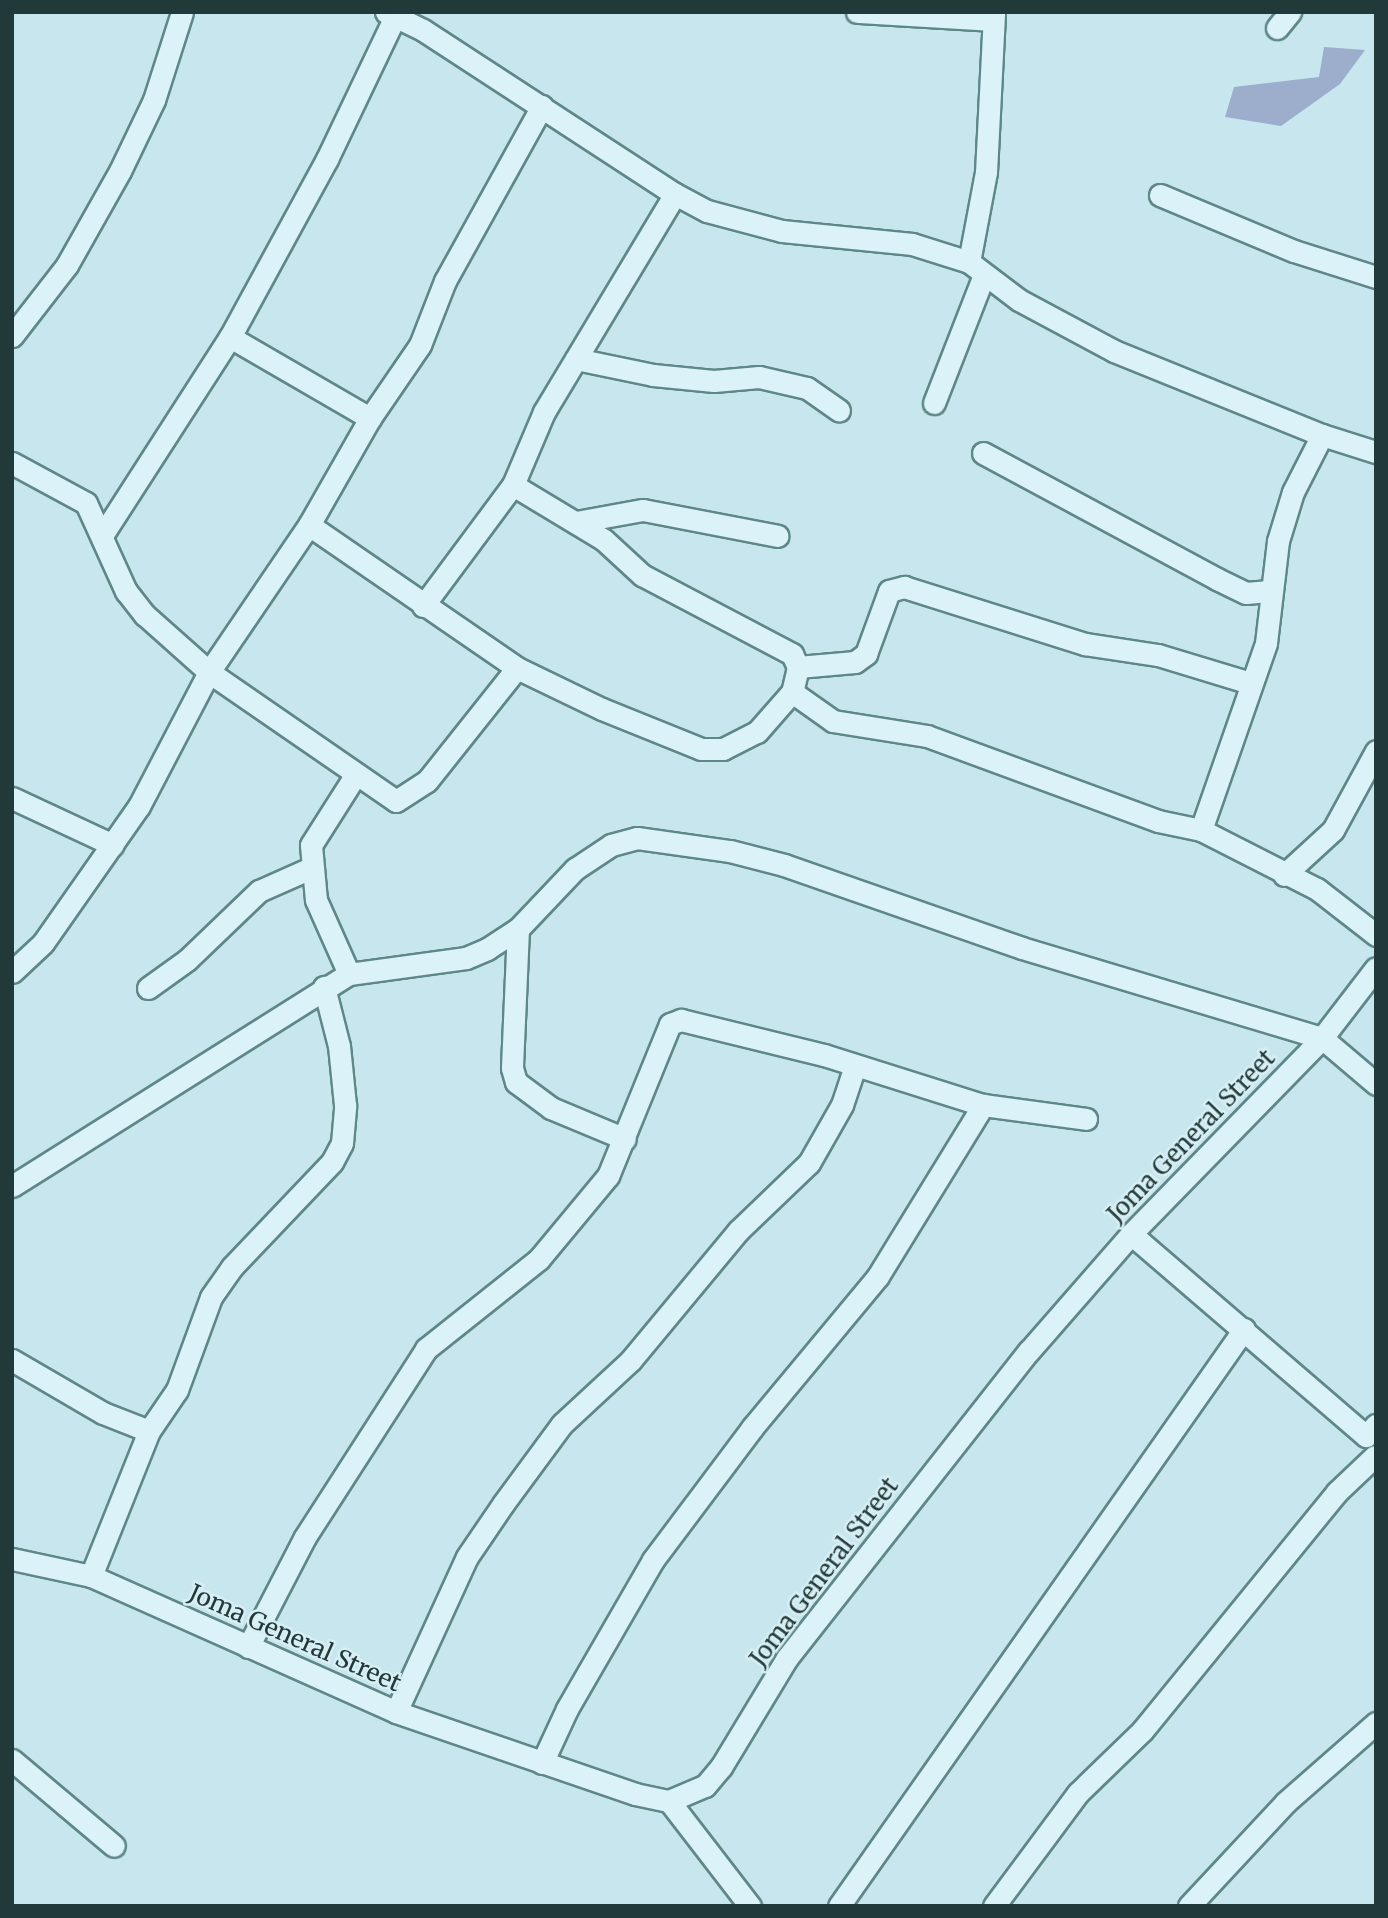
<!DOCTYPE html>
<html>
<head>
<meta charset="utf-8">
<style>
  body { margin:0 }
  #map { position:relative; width:1388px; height:1918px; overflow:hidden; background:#c8e6ed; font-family:Merriweather,serif }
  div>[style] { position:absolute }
  .green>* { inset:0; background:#9caecb }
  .roads { filter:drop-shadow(2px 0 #5e8788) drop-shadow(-2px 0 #5e8788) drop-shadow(0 2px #5e8788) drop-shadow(0 -2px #5e8788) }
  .minor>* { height:21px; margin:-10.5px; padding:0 10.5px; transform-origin:10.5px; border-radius:10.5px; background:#dbf2f8 }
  span { translate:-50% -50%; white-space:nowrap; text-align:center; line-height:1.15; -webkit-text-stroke:5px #d7eff4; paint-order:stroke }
  .street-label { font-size:24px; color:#213939 }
  .frame { position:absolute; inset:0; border:14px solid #213939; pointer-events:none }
</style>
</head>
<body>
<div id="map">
  <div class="green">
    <i style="clip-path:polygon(1324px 47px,1365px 50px,1340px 84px,1281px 126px,1225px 117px,1234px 87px,1319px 77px)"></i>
  </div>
  <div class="roads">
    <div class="minor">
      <i style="left:386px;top:12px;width:41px;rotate:25.9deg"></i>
      <i style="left:423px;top:30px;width:301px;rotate:33.1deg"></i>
      <i style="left:675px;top:194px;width:36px;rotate:28deg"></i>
      <i style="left:707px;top:211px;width:78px;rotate:14.9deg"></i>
      <i style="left:782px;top:231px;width:131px;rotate:5.7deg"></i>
      <i style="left:912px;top:244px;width:60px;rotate:17.5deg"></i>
      <i style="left:969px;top:262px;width:63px;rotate:37.2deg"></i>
      <i style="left:1019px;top:300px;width:108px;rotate:28.2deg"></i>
      <i style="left:1114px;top:351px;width:224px;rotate:22deg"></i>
      <i style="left:1322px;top:435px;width:57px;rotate:17.5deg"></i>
      <i style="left:857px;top:12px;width:135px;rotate:3.4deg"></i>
      <i style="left:1277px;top:28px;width:21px;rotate:-51deg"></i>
      <i style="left:1160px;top:195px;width:145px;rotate:22.7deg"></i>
      <i style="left:1294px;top:251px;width:86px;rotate:17.6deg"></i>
      <i style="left:969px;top:262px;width:92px;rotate:-79.3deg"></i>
      <i style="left:986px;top:172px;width:160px;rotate:-87.1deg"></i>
      <i style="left:12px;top:336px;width:90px;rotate:-52.2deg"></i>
      <i style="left:67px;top:265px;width:108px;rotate:-60.6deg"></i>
      <i style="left:120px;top:171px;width:79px;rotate:-64.4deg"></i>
      <i style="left:154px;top:100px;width:92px;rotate:-72.3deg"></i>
      <i style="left:230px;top:337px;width:162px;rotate:30.1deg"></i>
      <i style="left:576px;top:359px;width:79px;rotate:11.7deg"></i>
      <i style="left:653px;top:375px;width:61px;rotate:5.6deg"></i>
      <i style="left:714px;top:381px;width:45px;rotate:-5.1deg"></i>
      <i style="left:759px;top:377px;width:49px;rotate:12.9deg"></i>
      <i style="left:807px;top:388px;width:39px;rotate:35deg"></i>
      <i style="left:934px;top:403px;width:137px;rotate:-68.7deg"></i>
      <i style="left:983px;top:453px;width:266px;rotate:28.3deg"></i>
      <i style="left:1217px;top:579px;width:32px;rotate:26deg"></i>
      <i style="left:1246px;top:593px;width:23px;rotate:-5deg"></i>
      <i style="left:12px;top:463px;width:84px;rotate:28.4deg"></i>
      <i style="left:86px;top:503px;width:97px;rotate:65.6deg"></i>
      <i style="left:126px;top:591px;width:31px;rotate:52deg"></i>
      <i style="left:145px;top:615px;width:86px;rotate:41.7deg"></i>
      <i style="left:209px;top:672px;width:227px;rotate:34.6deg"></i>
      <i style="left:396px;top:801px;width:37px;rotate:-33deg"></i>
      <i style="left:427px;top:781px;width:144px;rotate:-51.5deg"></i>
      <i style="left:513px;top:485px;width:106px;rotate:31.1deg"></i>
      <i style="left:604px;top:540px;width:52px;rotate:42.6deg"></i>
      <i style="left:642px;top:575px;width:170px;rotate:27.8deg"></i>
      <i style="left:792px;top:654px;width:14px;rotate:65deg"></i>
      <i style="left:798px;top:667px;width:26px;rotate:103deg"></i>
      <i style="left:792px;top:692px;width:50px;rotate:35.3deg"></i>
      <i style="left:833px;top:721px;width:95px;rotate:9.1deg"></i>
      <i style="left:927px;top:736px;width:246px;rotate:20.2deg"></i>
      <i style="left:1158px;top:821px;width:44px;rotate:11.8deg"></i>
      <i style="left:1201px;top:830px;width:130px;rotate:27deg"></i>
      <i style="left:1317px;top:889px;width:75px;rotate:37.9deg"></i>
      <i style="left:576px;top:522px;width:68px;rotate:-10.2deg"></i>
      <i style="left:643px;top:510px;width:137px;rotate:10.9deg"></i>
      <i style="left:309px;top:525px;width:252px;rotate:34.5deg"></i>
      <i style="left:517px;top:668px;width:94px;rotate:25.8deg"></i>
      <i style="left:602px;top:709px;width:107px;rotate:22deg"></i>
      <i style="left:701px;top:749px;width:22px"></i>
      <i style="left:723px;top:749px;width:38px;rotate:-27deg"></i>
      <i style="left:757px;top:732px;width:53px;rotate:-48.8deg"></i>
      <i style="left:103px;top:534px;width:234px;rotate:-57.2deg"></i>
      <i style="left:230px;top:337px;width:203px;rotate:-61.4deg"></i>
      <i style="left:327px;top:159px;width:163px;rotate:-64.5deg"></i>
      <i style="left:423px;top:606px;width:151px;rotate:-53.4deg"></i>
      <i style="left:513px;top:485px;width:79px;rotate:-67deg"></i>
      <i style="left:544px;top:412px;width:254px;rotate:-59deg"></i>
      <i style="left:798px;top:667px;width:57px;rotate:-5deg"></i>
      <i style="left:855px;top:662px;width:14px;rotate:-36deg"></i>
      <i style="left:866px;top:654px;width:67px;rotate:-69.9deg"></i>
      <i style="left:889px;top:591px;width:16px;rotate:-15deg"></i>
      <i style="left:904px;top:587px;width:190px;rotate:17.5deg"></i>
      <i style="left:1085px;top:644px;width:74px;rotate:8.6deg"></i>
      <i style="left:1158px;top:655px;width:96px;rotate:16.9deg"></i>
      <i style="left:12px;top:798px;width:111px;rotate:25deg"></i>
      <i style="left:1201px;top:830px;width:198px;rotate:-70.8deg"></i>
      <i style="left:1266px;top:643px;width:103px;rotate:-83.3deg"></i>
      <i style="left:1278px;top:541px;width:51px;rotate:-73deg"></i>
      <i style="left:1293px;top:492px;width:64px;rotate:-63deg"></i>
      <i style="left:1284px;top:875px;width:67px;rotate:-42.6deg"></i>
      <i style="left:1333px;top:830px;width:90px;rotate:-61.4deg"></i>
      <i style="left:518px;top:929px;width:139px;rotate:92.5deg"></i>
      <i style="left:512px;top:1068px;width:15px;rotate:74deg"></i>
      <i style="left:516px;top:1082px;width:44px;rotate:36.6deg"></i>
      <i style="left:551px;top:1108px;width:80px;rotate:22.7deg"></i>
      <i style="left:12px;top:972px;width:42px;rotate:-43.1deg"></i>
      <i style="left:43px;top:943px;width:167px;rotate:-55deg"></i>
      <i style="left:139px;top:806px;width:151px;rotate:-62.4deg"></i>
      <i style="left:209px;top:672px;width:178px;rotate:-55.8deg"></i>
      <i style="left:309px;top:525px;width:123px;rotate:-60.3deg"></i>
      <i style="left:370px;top:418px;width:88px;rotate:-55.6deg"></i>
      <i style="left:420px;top:345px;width:69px;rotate:-68.7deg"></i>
      <i style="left:445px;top:281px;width:200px;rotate:-61deg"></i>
      <i style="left:349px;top:974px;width:81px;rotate:-114deg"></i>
      <i style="left:316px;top:900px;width:55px;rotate:-95.2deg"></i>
      <i style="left:311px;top:845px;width:84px;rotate:-57.6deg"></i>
      <i style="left:148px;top:988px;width:48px;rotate:-35.7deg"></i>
      <i style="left:187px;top:960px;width:100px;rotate:-43.8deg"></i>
      <i style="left:259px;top:891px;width:57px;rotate:-23.9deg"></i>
      <i style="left:12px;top:1186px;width:398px;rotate:-32.2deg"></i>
      <i style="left:349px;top:974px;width:118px;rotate:-7.8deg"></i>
      <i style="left:466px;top:958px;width:23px;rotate:-23deg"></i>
      <i style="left:487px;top:949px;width:37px;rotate:-33deg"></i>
      <i style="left:518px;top:929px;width:83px;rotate:-46.5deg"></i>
      <i style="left:575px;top:869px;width:43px;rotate:-33.7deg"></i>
      <i style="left:611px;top:845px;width:27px;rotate:-15deg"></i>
      <i style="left:637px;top:838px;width:94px;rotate:8deg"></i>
      <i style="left:730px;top:851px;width:56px;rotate:14.5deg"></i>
      <i style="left:784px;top:865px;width:252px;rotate:19.2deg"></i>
      <i style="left:1022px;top:948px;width:313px;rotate:16.7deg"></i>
      <i style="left:1322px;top:1038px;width:71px;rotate:40.4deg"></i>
      <i style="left:1131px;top:1234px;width:310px;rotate:40.7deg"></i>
      <i style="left:1366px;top:1436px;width:15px;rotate:-48deg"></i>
      <i style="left:12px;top:1360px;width:105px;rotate:30.2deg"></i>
      <i style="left:103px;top:1413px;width:49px;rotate:21.4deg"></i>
      <i style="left:12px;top:1559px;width:81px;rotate:12.1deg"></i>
      <i style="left:91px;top:1576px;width:334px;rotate:24deg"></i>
      <i style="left:396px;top:1712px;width:253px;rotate:18.9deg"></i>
      <i style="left:635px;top:1794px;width:35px;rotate:12deg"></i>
      <i style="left:669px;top:1801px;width:39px;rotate:-23deg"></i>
      <i style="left:705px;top:1786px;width:25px;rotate:-50deg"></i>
      <i style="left:721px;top:1767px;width:127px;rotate:-58.8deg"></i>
      <i style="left:787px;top:1658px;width:391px;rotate:-51.8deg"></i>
      <i style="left:1029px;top:1351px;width:155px;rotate:-48.9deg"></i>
      <i style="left:1131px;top:1234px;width:274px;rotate:-45.7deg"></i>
      <i style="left:1322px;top:1038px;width:88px;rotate:-52.4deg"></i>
      <i style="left:91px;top:1576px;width:156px;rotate:-68.2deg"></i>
      <i style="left:149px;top:1431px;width:50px;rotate:-55.7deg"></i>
      <i style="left:177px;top:1390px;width:99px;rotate:-69.9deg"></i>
      <i style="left:211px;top:1297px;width:37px;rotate:-55deg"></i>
      <i style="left:232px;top:1267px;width:145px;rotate:-46.4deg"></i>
      <i style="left:332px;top:1162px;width:21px;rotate:-62deg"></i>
      <i style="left:342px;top:1143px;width:38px;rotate:-85deg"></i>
      <i style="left:345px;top:1105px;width:59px;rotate:-95.8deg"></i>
      <i style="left:339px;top:1046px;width:61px;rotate:-104.3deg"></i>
      <i style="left:248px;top:1647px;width:124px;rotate:-62.6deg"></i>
      <i style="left:305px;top:1537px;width:224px;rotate:-57.2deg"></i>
      <i style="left:426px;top:1349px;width:144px;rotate:-38.5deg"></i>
      <i style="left:539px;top:1259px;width:108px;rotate:-50.3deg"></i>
      <i style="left:608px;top:1176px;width:164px;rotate:-67.8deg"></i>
      <i style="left:670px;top:1024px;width:12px;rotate:-20deg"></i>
      <i style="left:681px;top:1020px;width:147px;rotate:13.8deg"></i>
      <i style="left:824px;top:1055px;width:167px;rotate:17.5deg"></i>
      <i style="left:983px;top:1105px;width:104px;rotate:7.7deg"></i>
      <i style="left:396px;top:1712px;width:170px;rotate:-65.4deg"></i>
      <i style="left:467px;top:1557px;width:64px;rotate:-55.8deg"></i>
      <i style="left:503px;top:1504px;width:99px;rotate:-53.6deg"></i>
      <i style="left:562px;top:1424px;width:94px;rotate:-42.8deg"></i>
      <i style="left:631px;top:1360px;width:168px;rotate:-50.3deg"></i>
      <i style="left:738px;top:1231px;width:98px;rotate:-43.8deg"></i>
      <i style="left:809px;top:1163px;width:67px;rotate:-60.4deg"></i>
      <i style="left:842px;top:1105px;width:41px;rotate:-71.6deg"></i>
      <i style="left:12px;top:1760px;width:133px;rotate:40.1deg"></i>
      <i style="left:542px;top:1763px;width:60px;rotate:-65.2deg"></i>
      <i style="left:567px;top:1709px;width:172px;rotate:-60deg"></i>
      <i style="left:653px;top:1560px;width:165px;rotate:-53.1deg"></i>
      <i style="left:752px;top:1428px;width:197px;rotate:-50.3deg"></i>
      <i style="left:878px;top:1276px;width:201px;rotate:-58.4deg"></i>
      <i style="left:669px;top:1801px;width:133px;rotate:52.4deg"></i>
      <i style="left:839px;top:1906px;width:705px;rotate:-54.93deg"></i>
      <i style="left:994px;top:1906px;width:141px;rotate:-53.4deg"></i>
      <i style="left:1078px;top:1793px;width:89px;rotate:-44.1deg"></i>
      <i style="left:1142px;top:1731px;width:308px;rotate:-50.8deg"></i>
      <i style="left:1337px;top:1492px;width:52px;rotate:-43.5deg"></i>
      <i style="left:1189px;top:1906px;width:142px;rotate:-47deg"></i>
      <i style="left:1286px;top:1802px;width:120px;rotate:-41.3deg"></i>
    </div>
  </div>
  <div class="street-label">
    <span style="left:1191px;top:1136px;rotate:-46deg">Joma General Street</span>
    <span style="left:824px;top:1572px;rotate:-53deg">Joma General Street</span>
    <span style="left:295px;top:1638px;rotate:24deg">Joma General Street</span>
  </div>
  <div class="frame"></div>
</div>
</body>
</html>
